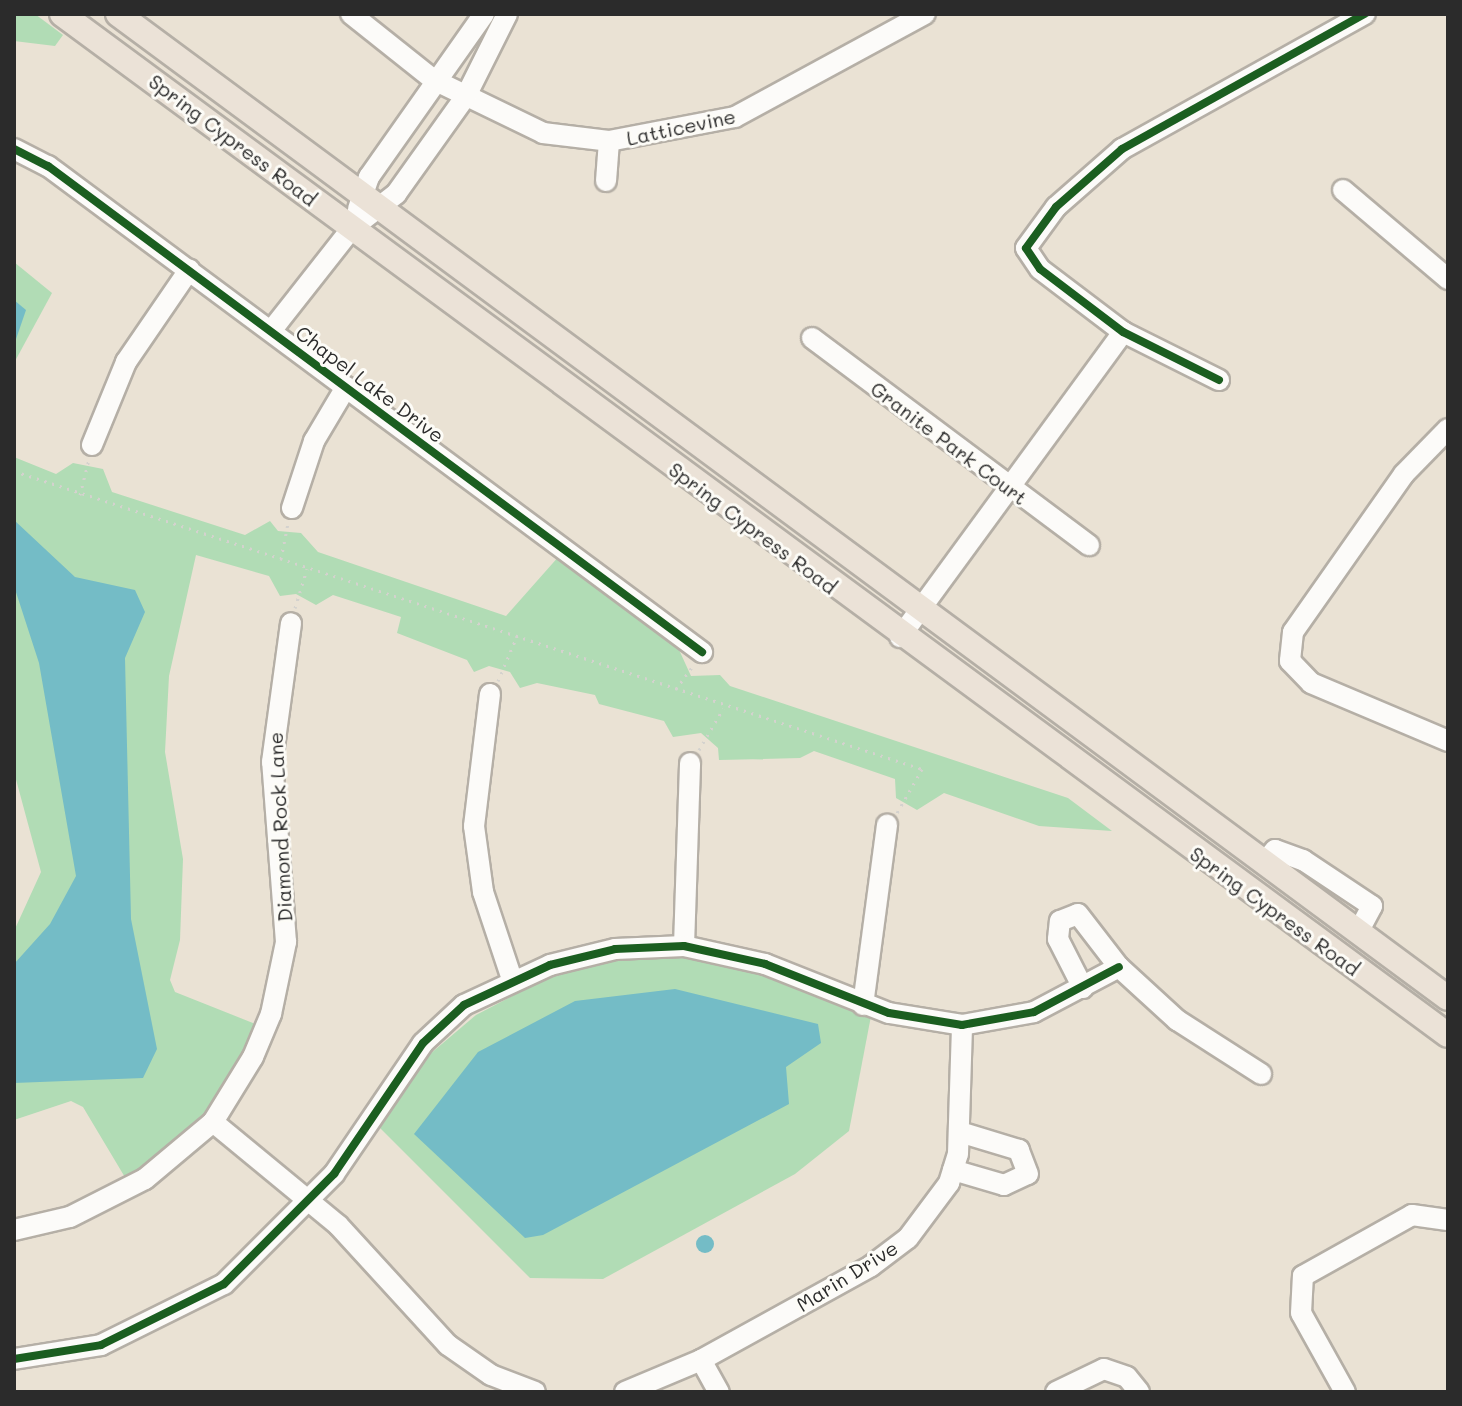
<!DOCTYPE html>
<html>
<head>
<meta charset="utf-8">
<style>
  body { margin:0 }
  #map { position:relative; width:1462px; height:1406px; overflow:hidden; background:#eae2d4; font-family:Mali,sans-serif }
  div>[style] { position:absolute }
  .green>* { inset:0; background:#b1dcb5 }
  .water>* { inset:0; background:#74bcc6 }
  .round { border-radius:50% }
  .path>* { height:3px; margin-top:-1.5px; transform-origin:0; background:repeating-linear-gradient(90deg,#d4d2ce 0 2px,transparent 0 8px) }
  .roads { filter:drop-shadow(2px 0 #b5afa6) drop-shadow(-2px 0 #b5afa6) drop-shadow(0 2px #b5afa6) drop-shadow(0 -2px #b5afa6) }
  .minor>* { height:20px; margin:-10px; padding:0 10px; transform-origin:10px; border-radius:10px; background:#fcfbf9 }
  .major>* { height:24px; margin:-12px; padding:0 12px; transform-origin:12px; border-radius:12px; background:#ebe2d7 }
  .cycleway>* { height:8px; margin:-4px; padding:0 4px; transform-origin:4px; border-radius:4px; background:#1b5e20 }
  span { translate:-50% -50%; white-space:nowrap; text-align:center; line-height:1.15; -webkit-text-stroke:6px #fdfcf7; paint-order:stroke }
  .street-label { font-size:20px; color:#2b2b2b }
  .frame { position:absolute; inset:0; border:16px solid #2b2b2b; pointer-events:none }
</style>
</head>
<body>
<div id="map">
  <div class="green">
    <i style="clip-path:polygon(14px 14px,35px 14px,63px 35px,55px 46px,14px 41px)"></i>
    <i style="clip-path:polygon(14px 262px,52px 293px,14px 363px)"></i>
    <i style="clip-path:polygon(14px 457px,56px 474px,73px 463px,103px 469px,112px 492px,245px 535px,270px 521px,278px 531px,301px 533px,318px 552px,506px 616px,560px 555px,675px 641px,691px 676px,720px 675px,730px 686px,1068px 798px,1112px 831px,1039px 826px,944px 793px,917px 810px,896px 798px,895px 779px,814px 751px,800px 758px,719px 760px,718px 748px,701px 733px,673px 737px,664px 721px,599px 704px,595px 695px,537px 683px,520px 688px,510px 672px,489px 666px,474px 672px,467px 660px,397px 633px,401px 617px,333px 595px,316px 605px,296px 594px,280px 596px,269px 576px,196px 555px,169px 676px,165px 752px,183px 859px,180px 940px,170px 980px,175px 992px,258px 1025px,202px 1119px,126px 1179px,83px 1107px,71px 1101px,14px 1120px,14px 931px,41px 872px,14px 772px)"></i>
    <i style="clip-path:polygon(629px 957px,699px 958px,764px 973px,871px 1016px,849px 1131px,795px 1174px,603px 1279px,530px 1278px,378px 1126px,430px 1054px,476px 1015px,562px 970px)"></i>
  </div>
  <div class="water">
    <i style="clip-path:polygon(14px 300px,26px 310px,14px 345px)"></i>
    <i style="clip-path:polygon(14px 520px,75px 577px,135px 590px,145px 612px,125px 658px,131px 919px,157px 1049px,143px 1078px,14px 1083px,14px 964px,50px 924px,76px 876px,39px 663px,14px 586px)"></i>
    <i style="clip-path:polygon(675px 989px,818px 1024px,821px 1043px,786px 1067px,789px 1104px,543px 1235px,525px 1238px,414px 1134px,478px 1052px,575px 1001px)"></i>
    <i class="round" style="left:696px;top:1235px;width:18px;height:18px"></i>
  </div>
  <div class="path">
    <i style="left:14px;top:471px;width:956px;rotate:18.17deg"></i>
    <i style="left:922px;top:769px;width:51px;rotate:119.6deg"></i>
    <i style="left:80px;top:495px;width:36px;rotate:-76deg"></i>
    <i style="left:281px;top:559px;width:37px;rotate:-79deg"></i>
    <i style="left:295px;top:608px;width:41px;rotate:-72.9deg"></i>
    <i style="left:498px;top:681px;width:49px;rotate:-67.1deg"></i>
    <i style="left:676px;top:689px;width:29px;rotate:-54deg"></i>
    <i style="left:699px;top:750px;width:48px;rotate:-59.7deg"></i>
  </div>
  <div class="roads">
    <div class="minor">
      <i style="left:351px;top:14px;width:106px;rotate:38.5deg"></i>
      <i style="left:434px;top:80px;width:121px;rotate:25.9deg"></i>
      <i style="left:543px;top:133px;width:66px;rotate:6.9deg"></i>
      <i style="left:609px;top:141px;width:128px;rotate:-10.8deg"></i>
      <i style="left:735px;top:117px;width:216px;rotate:-28.5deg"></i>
      <i style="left:14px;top:149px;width:38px;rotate:27deg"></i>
      <i style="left:48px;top:166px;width:815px;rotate:36.62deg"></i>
      <i style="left:606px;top:181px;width:40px;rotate:-85.7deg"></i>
      <i style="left:1343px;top:190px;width:138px;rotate:40.3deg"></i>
      <i style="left:358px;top:209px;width:34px;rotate:-71deg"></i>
      <i style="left:369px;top:177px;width:199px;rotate:-54.8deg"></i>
      <i style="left:271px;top:331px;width:131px;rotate:-51.8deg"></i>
      <i style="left:352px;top:228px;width:56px;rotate:-37.7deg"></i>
      <i style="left:396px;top:194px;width:120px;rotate:-54.5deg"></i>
      <i style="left:466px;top:96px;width:92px;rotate:-63.4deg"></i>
      <i style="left:812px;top:338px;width:346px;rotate:36.8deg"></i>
      <i style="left:1219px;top:380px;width:107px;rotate:-153.4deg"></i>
      <i style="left:1123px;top:332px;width:104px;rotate:-142.8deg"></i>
      <i style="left:1040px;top:269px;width:25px;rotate:-124deg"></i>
      <i style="left:1026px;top:248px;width:51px;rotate:-53.8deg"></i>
      <i style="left:1056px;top:207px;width:88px;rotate:-41.3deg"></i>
      <i style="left:1122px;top:149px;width:278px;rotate:-29.1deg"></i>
      <i style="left:1448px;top:429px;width:63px;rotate:134.4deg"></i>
      <i style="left:1404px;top:474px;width:193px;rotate:125.1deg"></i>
      <i style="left:1293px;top:632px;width:29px;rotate:96deg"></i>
      <i style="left:1290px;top:661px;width:30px;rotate:46deg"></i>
      <i style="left:1311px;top:683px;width:149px;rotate:22.9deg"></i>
      <i style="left:92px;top:445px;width:90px;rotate:-67.7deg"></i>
      <i style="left:126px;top:362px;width:112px;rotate:-55.6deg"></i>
      <i style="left:292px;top:508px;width:71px;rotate:-71.8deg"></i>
      <i style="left:314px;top:441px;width:63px;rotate:-59.3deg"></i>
      <i style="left:900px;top:637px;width:378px;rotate:-53.8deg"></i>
      <i style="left:490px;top:694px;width:133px;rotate:96.9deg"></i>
      <i style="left:474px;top:826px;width:67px;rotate:82.2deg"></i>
      <i style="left:483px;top:892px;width:92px;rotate:71.6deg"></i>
      <i style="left:1264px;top:863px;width:17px;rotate:-50deg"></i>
      <i style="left:1275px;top:850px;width:30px;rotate:20deg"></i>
      <i style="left:1303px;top:860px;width:83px;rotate:33.7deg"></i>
      <i style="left:1372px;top:906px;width:30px;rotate:118deg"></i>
      <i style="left:684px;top:946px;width:183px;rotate:-88.1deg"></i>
      <i style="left:1083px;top:988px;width:55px;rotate:-117deg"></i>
      <i style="left:1058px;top:939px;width:18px;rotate:-84deg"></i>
      <i style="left:1060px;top:921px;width:19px;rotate:-21deg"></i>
      <i style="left:1078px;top:914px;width:67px;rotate:52.3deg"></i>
      <i style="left:1119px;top:967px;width:79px;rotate:42.4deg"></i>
      <i style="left:1177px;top:1020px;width:100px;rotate:32.7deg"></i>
      <i style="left:863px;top:1005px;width:182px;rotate:-82.4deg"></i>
      <i style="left:213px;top:1122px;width:162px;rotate:39.5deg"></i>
      <i style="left:338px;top:1225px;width:163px;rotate:47.5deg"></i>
      <i style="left:448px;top:1345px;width:52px;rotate:34.9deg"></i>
      <i style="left:491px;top:1375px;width:47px;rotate:21.1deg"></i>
      <i style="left:953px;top:1170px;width:53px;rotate:16.4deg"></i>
      <i style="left:1004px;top:1185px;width:26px;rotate:-25deg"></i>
      <i style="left:1028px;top:1174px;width:26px;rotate:-111deg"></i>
      <i style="left:1019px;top:1150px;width:59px;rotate:-163.1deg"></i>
      <i style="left:14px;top:1230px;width:57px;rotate:-13.1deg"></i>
      <i style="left:70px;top:1217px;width:84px;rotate:-26.9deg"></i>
      <i style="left:145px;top:1179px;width:89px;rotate:-40deg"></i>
      <i style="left:213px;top:1122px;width:76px;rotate:-58.4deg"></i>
      <i style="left:253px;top:1057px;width:47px;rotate:-67.3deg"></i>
      <i style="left:271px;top:1014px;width:74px;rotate:-78.2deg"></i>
      <i style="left:286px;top:942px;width:181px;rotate:-94.4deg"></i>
      <i style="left:272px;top:762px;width:140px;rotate:-82.2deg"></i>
      <i style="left:14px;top:1359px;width:88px;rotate:-9.1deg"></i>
      <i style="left:101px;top:1345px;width:137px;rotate:-26.4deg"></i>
      <i style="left:224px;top:1284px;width:156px;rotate:-45deg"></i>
      <i style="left:334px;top:1174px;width:158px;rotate:-55.8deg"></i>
      <i style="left:423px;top:1043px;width:56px;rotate:-42.8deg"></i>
      <i style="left:464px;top:1005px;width:95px;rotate:-24.9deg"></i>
      <i style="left:550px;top:965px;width:67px;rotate:-13.8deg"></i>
      <i style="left:615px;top:949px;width:69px;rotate:-2.5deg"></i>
      <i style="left:684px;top:946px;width:83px;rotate:12.5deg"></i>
      <i style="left:765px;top:964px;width:133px;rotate:21.6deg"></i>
      <i style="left:889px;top:1013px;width:74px;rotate:9.3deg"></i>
      <i style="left:962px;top:1025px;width:73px;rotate:-10.2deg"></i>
      <i style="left:1034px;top:1012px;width:96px;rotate:-27.9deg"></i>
      <i style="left:701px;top:1360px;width:37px;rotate:61deg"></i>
      <i style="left:625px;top:1392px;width:82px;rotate:-22.8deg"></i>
      <i style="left:701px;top:1360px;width:194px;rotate:-28.9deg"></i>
      <i style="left:871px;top:1266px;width:46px;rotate:-37.1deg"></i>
      <i style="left:908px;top:1238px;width:69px;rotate:-53.3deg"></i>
      <i style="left:949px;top:1183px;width:30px;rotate:-73deg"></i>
      <i style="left:958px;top:1154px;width:129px;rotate:-88.2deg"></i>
      <i style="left:1056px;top:1392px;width:53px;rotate:-25.6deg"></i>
      <i style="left:1104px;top:1369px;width:24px;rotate:19deg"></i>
      <i style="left:1127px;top:1377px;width:19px;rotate:51deg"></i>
      <i style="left:1345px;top:1392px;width:90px;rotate:-119.1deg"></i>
      <i style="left:1301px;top:1313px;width:37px;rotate:-87deg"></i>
      <i style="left:1303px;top:1276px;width:125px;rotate:-29.2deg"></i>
      <i style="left:1412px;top:1215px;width:36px;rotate:8deg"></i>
    </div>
    <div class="major">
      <i style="left:62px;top:14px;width:1721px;rotate:36.38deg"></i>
      <i style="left:118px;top:14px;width:1654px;rotate:36.5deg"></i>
    </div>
  </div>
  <div class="cycleway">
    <i style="left:14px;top:149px;width:38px;rotate:27deg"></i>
    <i style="left:48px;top:166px;width:815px;rotate:36.62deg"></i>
    <i style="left:1219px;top:380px;width:107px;rotate:-153.4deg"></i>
    <i style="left:1123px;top:332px;width:104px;rotate:-142.8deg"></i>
    <i style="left:1040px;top:269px;width:25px;rotate:-124deg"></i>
    <i style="left:1026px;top:248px;width:51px;rotate:-53.8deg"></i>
    <i style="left:1056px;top:207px;width:88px;rotate:-41.3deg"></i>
    <i style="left:1122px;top:149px;width:278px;rotate:-29.1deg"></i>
    <i style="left:14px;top:1359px;width:88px;rotate:-9.1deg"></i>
    <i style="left:101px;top:1345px;width:137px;rotate:-26.4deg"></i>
    <i style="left:224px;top:1284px;width:156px;rotate:-45deg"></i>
    <i style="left:334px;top:1174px;width:158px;rotate:-55.8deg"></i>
    <i style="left:423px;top:1043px;width:56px;rotate:-42.8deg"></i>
    <i style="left:464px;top:1005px;width:95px;rotate:-24.9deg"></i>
    <i style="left:550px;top:965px;width:67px;rotate:-13.8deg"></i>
    <i style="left:615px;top:949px;width:69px;rotate:-2.5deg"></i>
    <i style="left:684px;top:946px;width:83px;rotate:12.5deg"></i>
    <i style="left:765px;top:964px;width:133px;rotate:21.6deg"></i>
    <i style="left:889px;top:1013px;width:74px;rotate:9.3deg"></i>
    <i style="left:962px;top:1025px;width:73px;rotate:-10.2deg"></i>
    <i style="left:1034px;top:1012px;width:96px;rotate:-27.9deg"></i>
  </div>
  <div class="street-label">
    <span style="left:681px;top:127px;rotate:-12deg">Latticevine</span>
    <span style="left:233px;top:140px;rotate:37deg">Spring Cypress Road</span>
    <span style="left:370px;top:384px;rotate:37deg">Chapel Lake Drive</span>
    <span style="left:949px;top:443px;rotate:37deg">Granite Park Court</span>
    <span style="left:753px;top:528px;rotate:37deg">Spring Cypress Road</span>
    <span style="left:280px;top:827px;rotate:-93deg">Diamond Rock Lane</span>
    <span style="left:1275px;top:911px;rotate:36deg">Spring Cypress Road</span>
    <span style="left:847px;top:1276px;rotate:-32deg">Marin Drive</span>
  </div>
  <div class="frame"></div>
</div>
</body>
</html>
